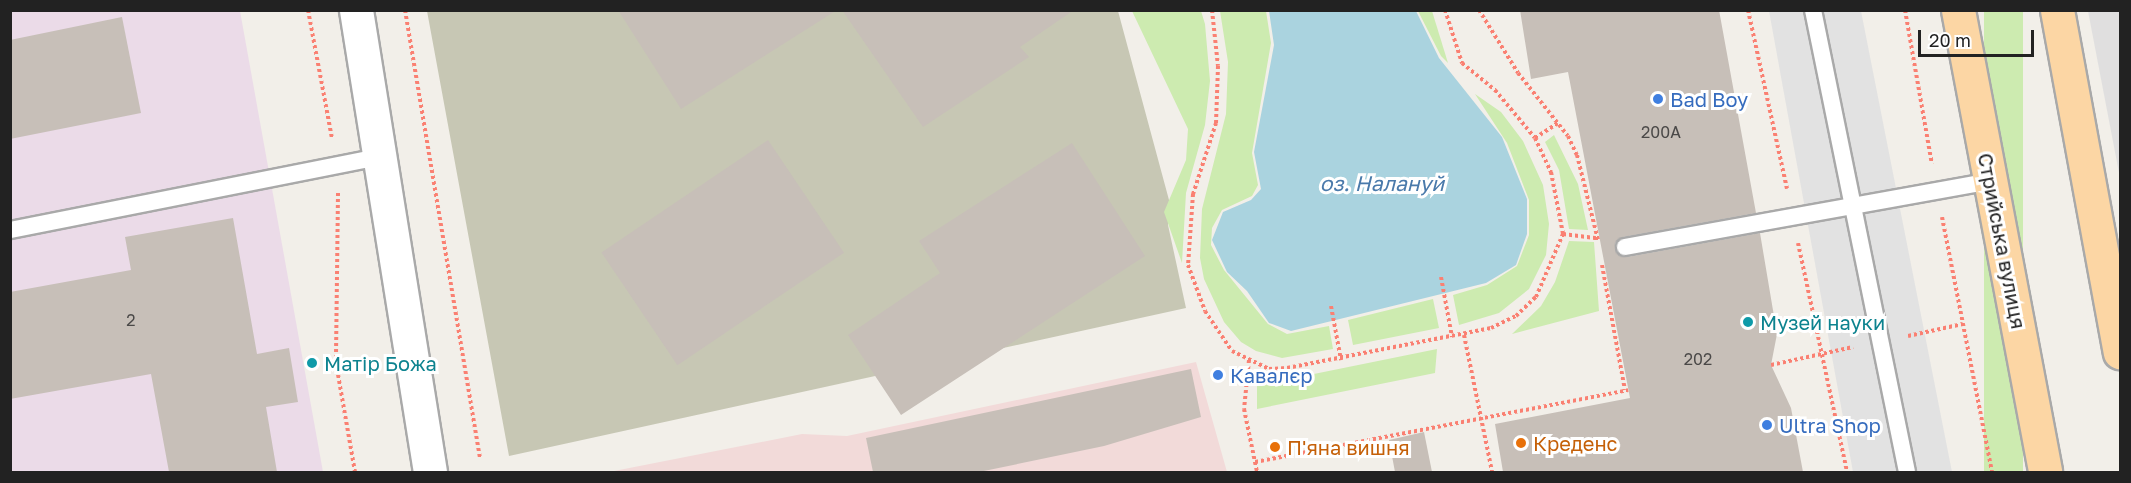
<!DOCTYPE html>
<html>
<head>
<meta charset="utf-8">
<style>
  body { margin:0 }
  #map { position:relative; width:2131px; height:483px; overflow:hidden; background:#f2efe9; font-family:"Golos Text",sans-serif }
  div>[style] { position:absolute }
  .residential>* { inset:0; background:#e0dfdf }
  .commercial>* { inset:0; background:#f2dad9 }
  .industrial>* { inset:0; background:#ebdbe8 }
  .construction>* { inset:0; background:#c7c7b4 }
  .grass>* { inset:0; background:#cdebb0; transform-origin:0 0 }
  .parking>* { inset:0; background:#e2e2e2 }
  .water>* { inset:0; background:#aad3df }
  .building>* { inset:0; background:#c7bfb8; transform-origin:0 0 }
  .path>* { height:4px; margin-top:-2px; transform-origin:0; background:repeating-linear-gradient(90deg,#fa8072 0 3px,transparent 0 6px) }
  .roads { filter:drop-shadow(2px 0 #a9a9a9) drop-shadow(-2px 0 #a9a9a9) drop-shadow(0 2px #a9a9a9) drop-shadow(0 -2px #a9a9a9) }
  .lane>* { height:16px; margin:-8px; padding:0 8px; transform-origin:8px; border-radius:8px; background:#fff }
  .street>* { height:33px; margin:-16.5px; padding:0 16.5px; transform-origin:16.5px; border-radius:16.5px; background:#fff }
  .primary>* { height:33px; margin:-16.5px; padding:0 16.5px; transform-origin:16.5px; border-radius:16.5px; background:#fcd6a4 }
  .dots>* { width:16px; height:16px; translate:-50% -50%; box-sizing:border-box; border:3px solid #fff; border-radius:50% }
  span { translate:-50% -50%; white-space:nowrap; text-align:center; line-height:1.15; -webkit-text-stroke:6px #fff; paint-order:stroke }
  .number-label { font-size:16px; color:#4b4948 }
  .number-label span { -webkit-text-stroke-width:0 }
  .shop-label { font-size:20px; color:#366cbe }
  .left { translate:0 -50%; text-align:left }
  .street-label { font-size:20px; color:#222 }
  .culture-label { font-size:20px; color:#0d838f }
  .food-label { font-size:20px; color:#c56008 }
  .water-label { font-size:21px; color:#4a7aab; font-style:italic }
  .frame { position:absolute; inset:0; border:12px solid #222; pointer-events:none }
  .scale { position:absolute; left:1918px; top:30px; width:116px; height:27px; box-sizing:border-box; border:3px solid #222; border-top:0; padding-left:8px; font-size:18px; line-height:21px; white-space:nowrap; color:#222; -webkit-text-stroke:4px #fff; paint-order:stroke }
</style>
</head>
<body>
<div id="map">
  <div class="residential">
    <i style="clip-path:polygon(2088px 11px,2120px 11px,2120px 178px)"></i>
  </div>
  <div class="commercial">
    <i style="clip-path:polygon(1196px 362px,1227px 472px,609px 472px,802px 434px,847px 436px)"></i>
  </div>
  <div class="industrial">
    <i style="clip-path:polygon(10px 11px,240px 11px,323px 472px,11px 472px)"></i>
  </div>
  <div class="construction">
    <i style="clip-path:polygon(427px 11px,1118px 11px,1169px 200px,1168px 225px,1186px 308px,509px 456px)"></i>
  </div>
  <div class="grass">
    <i style="clip-path:polygon(1132px 11px,1201px 11px,1205px 24px,1210px 81px,1205px 125px,1186px 193px,1182px 263px,1164px 212px,1186px 160px,1188px 129px)"></i>
    <i style="clip-path:polygon(1220px 11px,1266px 11px,1271px 43px,1252px 153px,1258px 185px,1252px 196px,1222px 210px,1212px 228px,1211px 245px,1224px 270px,1268px 324px,1287px 334px,1329px 326px,1333px 349px,1282px 358px,1256px 351px,1241px 342px,1224px 322px,1204px 279px,1200px 258px,1202px 209px,1226px 114px,1228px 62px)"></i>
    <i style="clip-path:polygon(1418px 11px,1432px 11px,1448px 63px,1441px 56px)"></i>
    <i style="left:1984px;top:11px;width:39px;height:469px"></i>
    <i style="clip-path:polygon(1475px 94px,1501px 112px,1523px 141px,1543px 185px,1549px 224px,1546px 255px,1529px 289px,1499px 313px,1459px 325px,1453px 295px,1487px 285px,1517px 266px,1529px 235px,1529px 200px,1507px 143px)"></i>
    <i style="clip-path:polygon(1554px 135px,1578px 184px,1588px 230px,1569px 229px,1559px 170px,1545px 142px)"></i>
    <i style="clip-path:polygon(1569px 241px,1594px 242px,1599px 311px,1512px 334px,1541px 306px,1555px 282px)"></i>
    <i style="clip-path:polygon(1433px 299px,1439px 328px,1353px 345px,1348px 320px)"></i>
    <i style="clip-path:polygon(1437px 349px,1435px 373px,1257px 409px,1257px 373px,1276px 378px,1304px 376px)"></i>
  </div>
  <div class="parking">
    <i style="clip-path:polygon(1769px 11px,1861px 11px,1952px 472px,1853px 472px)"></i>
  </div>
  <div class="water">
    <i style="clip-path:polygon(1269px 11px,1416px 11px,1439px 58px,1502px 137px,1527px 199px,1527px 234px,1516px 265px,1486px 283px,1291px 331px,1269px 323px,1247px 291px,1227px 272px,1212px 240px,1223px 212px,1251px 200px,1261px 189px,1254px 152px,1274px 45px)"></i>
  </div>
  <div class="building">
    <i style="clip-path:polygon(618px 10px,837px 10px,681px 109px)"></i>
    <i style="clip-path:polygon(842px 10px,1074px 10px,1020px 47px,1029px 57px,923px 127px)"></i>
    <i style="clip-path:polygon(1520px 10px,1719px 10px,1756px 213px,1623px 237px,1615px 243px,1615px 249px,1627px 257px,1760px 233px,1777px 334px,1771px 365px,1791px 408px,1803px 472px,1503px 472px,1495px 424px,1630px 398px,1568px 72px,1531px 79px)"></i>
    <i style="clip-path:polygon(122px 17px,141px 113px,10px 139px,10px 40px)"></i>
    <i style="left:768px;top:140px;width:136px;height:201px;rotate:56deg"></i>
    <i style="clip-path:polygon(1072px 143px,1145px 256px,901px 415px,848px 335px,940px 273px,919px 241px)"></i>
    <i style="clip-path:polygon(233px 218px,257px 354px,289px 348px,298px 402px,266px 407px,277px 472px,169px 472px,151px 374px,10px 399px,10px 292px,131px 270px,125px 237px)"></i>
    <i style="clip-path:polygon(1191px 369px,1201px 417px,1104px 446px,979px 472px,873px 472px,866px 438px)"></i>
    <i style="clip-path:polygon(1424px 432px,1432px 472px,1395px 472px,1389px 440px)"></i>
  </div>
  <div class="path">
    <i style="left:308px;top:10px;width:130px;rotate:79.4deg"></i>
    <i style="left:405px;top:10px;width:454px;rotate:80.5deg"></i>
    <i style="left:1212px;top:10px;width:56px;rotate:83.9deg"></i>
    <i style="left:1218px;top:66px;width:57px;rotate:92deg"></i>
    <i style="left:1216px;top:123px;width:75px;rotate:107.9deg"></i>
    <i style="left:1193px;top:194px;width:71px;rotate:94deg"></i>
    <i style="left:1188px;top:265px;width:49px;rotate:69.7deg"></i>
    <i style="left:1205px;top:311px;width:48px;rotate:56deg"></i>
    <i style="left:1232px;top:351px;width:41px;rotate:25.9deg"></i>
    <i style="left:1269px;top:369px;width:18px;rotate:-3deg"></i>
    <i style="left:1287px;top:368px;width:208px;rotate:-11.1deg"></i>
    <i style="left:1491px;top:328px;width:28px;rotate:-26deg"></i>
    <i style="left:1516px;top:316px;width:28px;rotate:-44deg"></i>
    <i style="left:1536px;top:297px;width:69px;rotate:-66.8deg"></i>
    <i style="left:1445px;top:10px;width:56px;rotate:72.2deg"></i>
    <i style="left:1462px;top:63px;width:43px;rotate:39.3deg"></i>
    <i style="left:1495px;top:90px;width:62px;rotate:50.2deg"></i>
    <i style="left:1535px;top:138px;width:38px;rotate:65deg"></i>
    <i style="left:1551px;top:172px;width:63px;rotate:79deg"></i>
    <i style="left:1563px;top:234px;width:34px;rotate:7deg"></i>
    <i style="left:1479px;top:10px;width:74px;rotate:58.2deg"></i>
    <i style="left:1518px;top:73px;width:80px;rotate:51.6deg"></i>
    <i style="left:1568px;top:136px;width:21px;rotate:65deg"></i>
    <i style="left:1577px;top:155px;width:88px;rotate:76.1deg"></i>
    <i style="left:1748px;top:10px;width:183px;rotate:77.7deg"></i>
    <i style="left:1905px;top:10px;width:156px;rotate:80.1deg"></i>
    <i style="left:1535px;top:138px;width:27px;rotate:-33deg"></i>
    <i style="left:338px;top:193px;width:170px;rotate:90.7deg"></i>
    <i style="left:336px;top:363px;width:111px;rotate:80.1deg"></i>
    <i style="left:1942px;top:217px;width:260px;rotate:78.9deg"></i>
    <i style="left:1798px;top:243px;width:234px;rotate:77.9deg"></i>
    <i style="left:1602px;top:265px;width:127px;rotate:79.6deg"></i>
    <i style="left:1441px;top:277px;width:61px;rotate:79.6deg"></i>
    <i style="left:1331px;top:306px;width:55px;rotate:79.5deg"></i>
    <i style="left:1464px;top:335px;width:140px;rotate:78.4deg"></i>
    <i style="left:1908px;top:336px;width:56px;rotate:-12.3deg"></i>
    <i style="left:1249px;top:360px;width:49px;rotate:95.8deg"></i>
    <i style="left:1244px;top:409px;width:64px;rotate:78.3deg"></i>
    <i style="left:1771px;top:365px;width:84px;rotate:-12.4deg"></i>
    <i style="left:1255px;top:462px;width:380px;rotate:-10.9deg"></i>
  </div>
  <div class="roads">
    <div class="lane">
      <i style="left:1813px;top:10px;width:471px;rotate:78.5deg"></i>
      <i style="left:10px;top:230px;width:375px;rotate:-11.2deg"></i>
      <i style="left:1625px;top:247px;width:372px;rotate:-10.2deg"></i>
    </div>
    <div class="street">
      <i style="left:356px;top:10px;width:468px;rotate:80.9deg"></i>
    </div>
    <div class="primary">
      <i style="left:1958px;top:10px;width:470px;rotate:79.3deg"></i>
      <i style="left:2057px;top:10px;width:348px;rotate:79.6deg"></i>
    </div>
  </div>
  <div class="dots">
    <i style="left:1658px;top:99px;background:#3f7fe0"></i>
    <i style="left:1748px;top:322px;background:#0f9aa8"></i>
    <i style="left:312px;top:363px;background:#0f9aa8"></i>
    <i style="left:1218px;top:375px;background:#3f7fe0"></i>
    <i style="left:1767px;top:425px;background:#3f7fe0"></i>
    <i style="left:1521px;top:443px;background:#e8710a"></i>
    <i style="left:1275px;top:447px;background:#e8710a"></i>
  </div>
  <div class="number-label">
    <span style="left:1661px;top:132px">200А</span>
    <span style="left:131px;top:320px">2</span>
    <span style="left:1698px;top:359px">202</span>
  </div>
  <div class="shop-label">
    <span class="left" style="left:1670px;top:99px">Bad Boy</span>
    <span class="left" style="left:1230px;top:375px">Кавалєр</span>
    <span class="left" style="left:1779px;top:425px">Ultra Shop</span>
  </div>
  <div class="street-label">
    <span style="left:2002px;top:241px;rotate:79deg">Стрийська вулиця</span>
  </div>
  <div class="culture-label">
    <span class="left" style="left:1760px;top:322px">Музей науки</span>
    <span class="left" style="left:324px;top:363px">Матір Божа</span>
  </div>
  <div class="food-label">
    <span class="left" style="left:1533px;top:443px">Креденс</span>
    <span class="left" style="left:1287px;top:447px">П'яна вишня</span>
  </div>
  <div class="water-label">
    <span style="left:1382px;top:183px">оз. Налануй</span>
  </div>
  <div class="frame"></div>
  <div class="scale">20 m</div>
</div>
</body>
</html>
